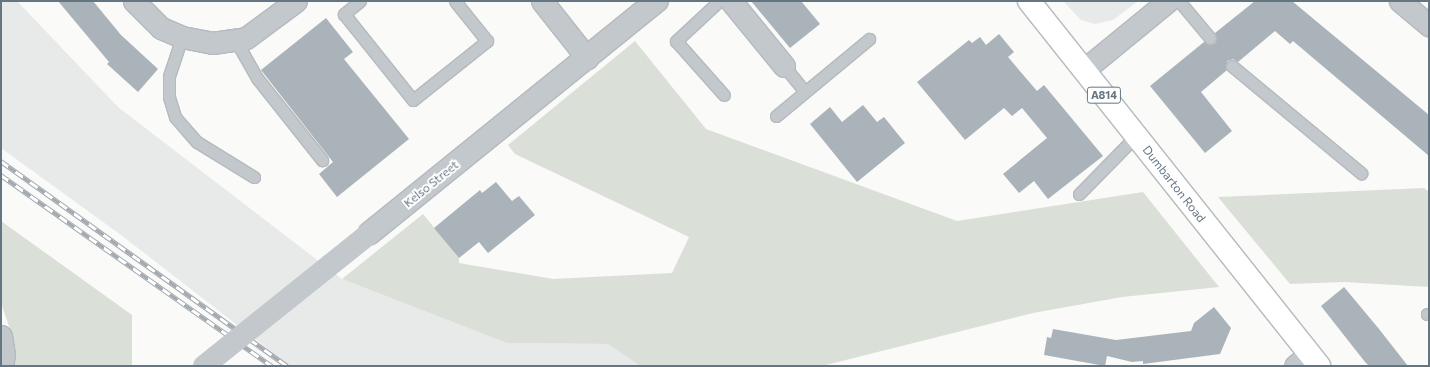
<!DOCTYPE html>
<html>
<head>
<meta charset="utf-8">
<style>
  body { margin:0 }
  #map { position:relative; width:1430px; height:367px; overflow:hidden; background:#fafaf8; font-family:Commissioner,sans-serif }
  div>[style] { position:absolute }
  .built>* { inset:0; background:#e8e9e9 }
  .green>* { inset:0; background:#dadfd7 }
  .building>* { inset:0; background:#aab3b9 }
  .roads { filter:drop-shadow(1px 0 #b5babe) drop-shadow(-1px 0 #b5babe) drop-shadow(0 1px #b5babe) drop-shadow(0 -1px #b5babe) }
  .service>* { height:11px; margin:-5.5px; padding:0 5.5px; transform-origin:5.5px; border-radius:5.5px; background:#c3c8cc }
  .minor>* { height:21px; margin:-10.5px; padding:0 10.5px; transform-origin:10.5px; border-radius:10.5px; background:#c3c8cc }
  .tertiary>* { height:22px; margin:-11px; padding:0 11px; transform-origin:11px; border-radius:11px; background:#c3c8cc }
  .primary>* { height:22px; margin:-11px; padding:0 11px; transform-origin:11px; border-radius:11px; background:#fff }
  .rail>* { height:4.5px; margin-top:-2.25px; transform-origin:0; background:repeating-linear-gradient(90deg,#fff 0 9px,#a2aab0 0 18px); box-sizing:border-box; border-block:1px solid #a2aab0 }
  .tertiary-bridge>* { height:22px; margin:-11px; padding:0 11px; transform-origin:11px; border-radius:11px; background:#c3c8cc }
  span { translate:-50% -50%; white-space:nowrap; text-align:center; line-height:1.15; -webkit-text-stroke:4px #fff; paint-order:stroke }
  .shield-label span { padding:1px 3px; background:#fff; border:1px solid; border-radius:3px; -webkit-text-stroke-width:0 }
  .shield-label { font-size:11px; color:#657683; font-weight:700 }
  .street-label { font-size:12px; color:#657683 }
  .frame { position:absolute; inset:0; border:2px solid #657683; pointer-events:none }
</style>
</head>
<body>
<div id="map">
  <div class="built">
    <i style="clip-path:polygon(1px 1px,17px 1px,118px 107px,342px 279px,507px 343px,608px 344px,640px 366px,290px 366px,121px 235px,1px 148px)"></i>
    <i style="clip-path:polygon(1063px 1px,1138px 1px,1113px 20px,1095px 24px,1081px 20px)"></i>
  </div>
  <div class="green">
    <i style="clip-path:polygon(635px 41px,706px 129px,957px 221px,1143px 192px,1219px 287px,1122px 297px,1033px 313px,822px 366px,640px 366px,608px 344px,507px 343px,342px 279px,423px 214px,459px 258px,459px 263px,553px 279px,672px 273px,689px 237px,515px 154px,508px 145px)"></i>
    <i style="clip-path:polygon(1424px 188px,1429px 192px,1429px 287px,1344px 282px,1290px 284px,1218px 197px)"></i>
    <i style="clip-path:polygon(1px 221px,132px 315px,132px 366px,14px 366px,12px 335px,1px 303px)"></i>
  </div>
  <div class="building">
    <i style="clip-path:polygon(58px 1px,93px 1px,121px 35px,158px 69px,138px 92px,107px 64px,109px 62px)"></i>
    <i style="clip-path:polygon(751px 1px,801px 1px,820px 24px,790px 48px)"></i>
    <i style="clip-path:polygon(1255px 1px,1292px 1px,1429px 115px,1429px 156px,1293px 41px,1290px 44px,1275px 31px,1238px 62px,1233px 59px,1227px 61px,1227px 70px,1201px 92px,1232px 131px,1205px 153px,1150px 86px,1204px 42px,1214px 44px,1217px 40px,1215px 33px)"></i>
    <i style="clip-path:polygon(326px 18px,353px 52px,344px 59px,409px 139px,337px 197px,319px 174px,333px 162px,261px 70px)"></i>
    <i style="clip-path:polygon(999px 34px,1014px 52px,1008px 57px,1037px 91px,1044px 85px,1103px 156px,1048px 199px,1034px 181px,1019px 193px,1003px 174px,1047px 138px,1022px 108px,1012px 116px,1004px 108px,965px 140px,917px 82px,969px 40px,972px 43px,980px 37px,986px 45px)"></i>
    <i style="clip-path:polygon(863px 105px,877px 122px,884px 117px,905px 143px,857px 182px,810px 124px,830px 107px,842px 122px)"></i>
    <i style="clip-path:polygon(496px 182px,512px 201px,519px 196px,535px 215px,488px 253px,479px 242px,459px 258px,434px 228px,480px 190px,482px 193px)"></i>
    <i style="clip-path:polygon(1344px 287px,1379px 329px,1408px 366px,1369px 366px,1365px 362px,1321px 306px)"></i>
    <i style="clip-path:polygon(1214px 307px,1231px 328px,1220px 354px,1143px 364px,1143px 361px,1132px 362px,1107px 356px,1105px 366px,1044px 355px,1047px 337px,1051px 338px,1053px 329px,1116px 340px,1191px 331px,1194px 323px)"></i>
  </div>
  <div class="roads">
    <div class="service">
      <i style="left:360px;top:1px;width:21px;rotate:141deg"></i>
      <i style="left:344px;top:14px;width:110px;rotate:51.3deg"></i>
      <i style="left:413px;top:100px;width:95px;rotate:-38.6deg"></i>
      <i style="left:487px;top:41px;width:51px;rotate:-128.7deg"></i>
      <i style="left:719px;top:1px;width:59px;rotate:137.1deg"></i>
      <i style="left:676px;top:41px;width:72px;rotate:48.4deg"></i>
      <i style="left:1179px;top:1px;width:48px;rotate:50deg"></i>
      <i style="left:182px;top:37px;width:41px;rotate:108.4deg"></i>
      <i style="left:169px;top:76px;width:21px;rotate:90deg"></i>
      <i style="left:169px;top:97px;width:21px;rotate:73deg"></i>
      <i style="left:175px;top:117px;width:33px;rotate:49deg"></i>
      <i style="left:197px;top:142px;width:67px;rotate:31.6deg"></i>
      <i style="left:236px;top:41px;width:43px;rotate:60.4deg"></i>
      <i style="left:257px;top:78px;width:105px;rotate:51.6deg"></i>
      <i style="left:784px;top:66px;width:33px;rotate:51deg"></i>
      <i style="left:1232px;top:66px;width:168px;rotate:39.7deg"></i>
      <i style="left:776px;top:116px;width:121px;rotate:-39.6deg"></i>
      <i style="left:1079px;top:194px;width:81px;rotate:-45.5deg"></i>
      <i style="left:1427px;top:314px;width:2px"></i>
    </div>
    <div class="minor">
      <i style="left:134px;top:1px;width:38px;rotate:45deg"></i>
      <i style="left:161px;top:28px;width:23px;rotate:23deg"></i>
      <i style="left:182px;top:37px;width:31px;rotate:11deg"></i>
      <i style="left:212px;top:43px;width:34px;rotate:-8deg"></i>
      <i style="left:246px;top:38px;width:62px;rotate:-36.5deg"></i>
      <i style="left:542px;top:1px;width:73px;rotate:51.7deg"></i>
      <i style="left:731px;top:1px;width:84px;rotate:50.8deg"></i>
      <i style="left:1400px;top:1px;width:38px;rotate:40deg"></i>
      <i style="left:1085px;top:69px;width:107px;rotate:-39.3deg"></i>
      <i style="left:1px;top:336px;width:18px;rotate:81deg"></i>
      <i style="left:4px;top:354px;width:12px;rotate:99deg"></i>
      <i style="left:1295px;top:366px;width:19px;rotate:-39deg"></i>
    </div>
    <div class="tertiary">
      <i style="left:370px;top:233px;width:369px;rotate:-39deg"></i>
    </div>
    <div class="primary">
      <i style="left:1029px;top:1px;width:466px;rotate:51.5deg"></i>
    </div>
  </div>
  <div class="rail">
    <i style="left:1px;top:161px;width:352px;rotate:35.6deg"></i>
    <i style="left:1px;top:175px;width:332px;rotate:35.2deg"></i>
  </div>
  <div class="tertiary-bridge">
    <i style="left:204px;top:366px;width:213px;rotate:-38.7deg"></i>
  </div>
  <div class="shield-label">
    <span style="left:1104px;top:95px">A814</span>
  </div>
  <div class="street-label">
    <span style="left:431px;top:184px;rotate:-39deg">Kelso Street</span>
    <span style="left:1174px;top:184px;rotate:52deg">Dumbarton Road</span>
  </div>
  <div class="frame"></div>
</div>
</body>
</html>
